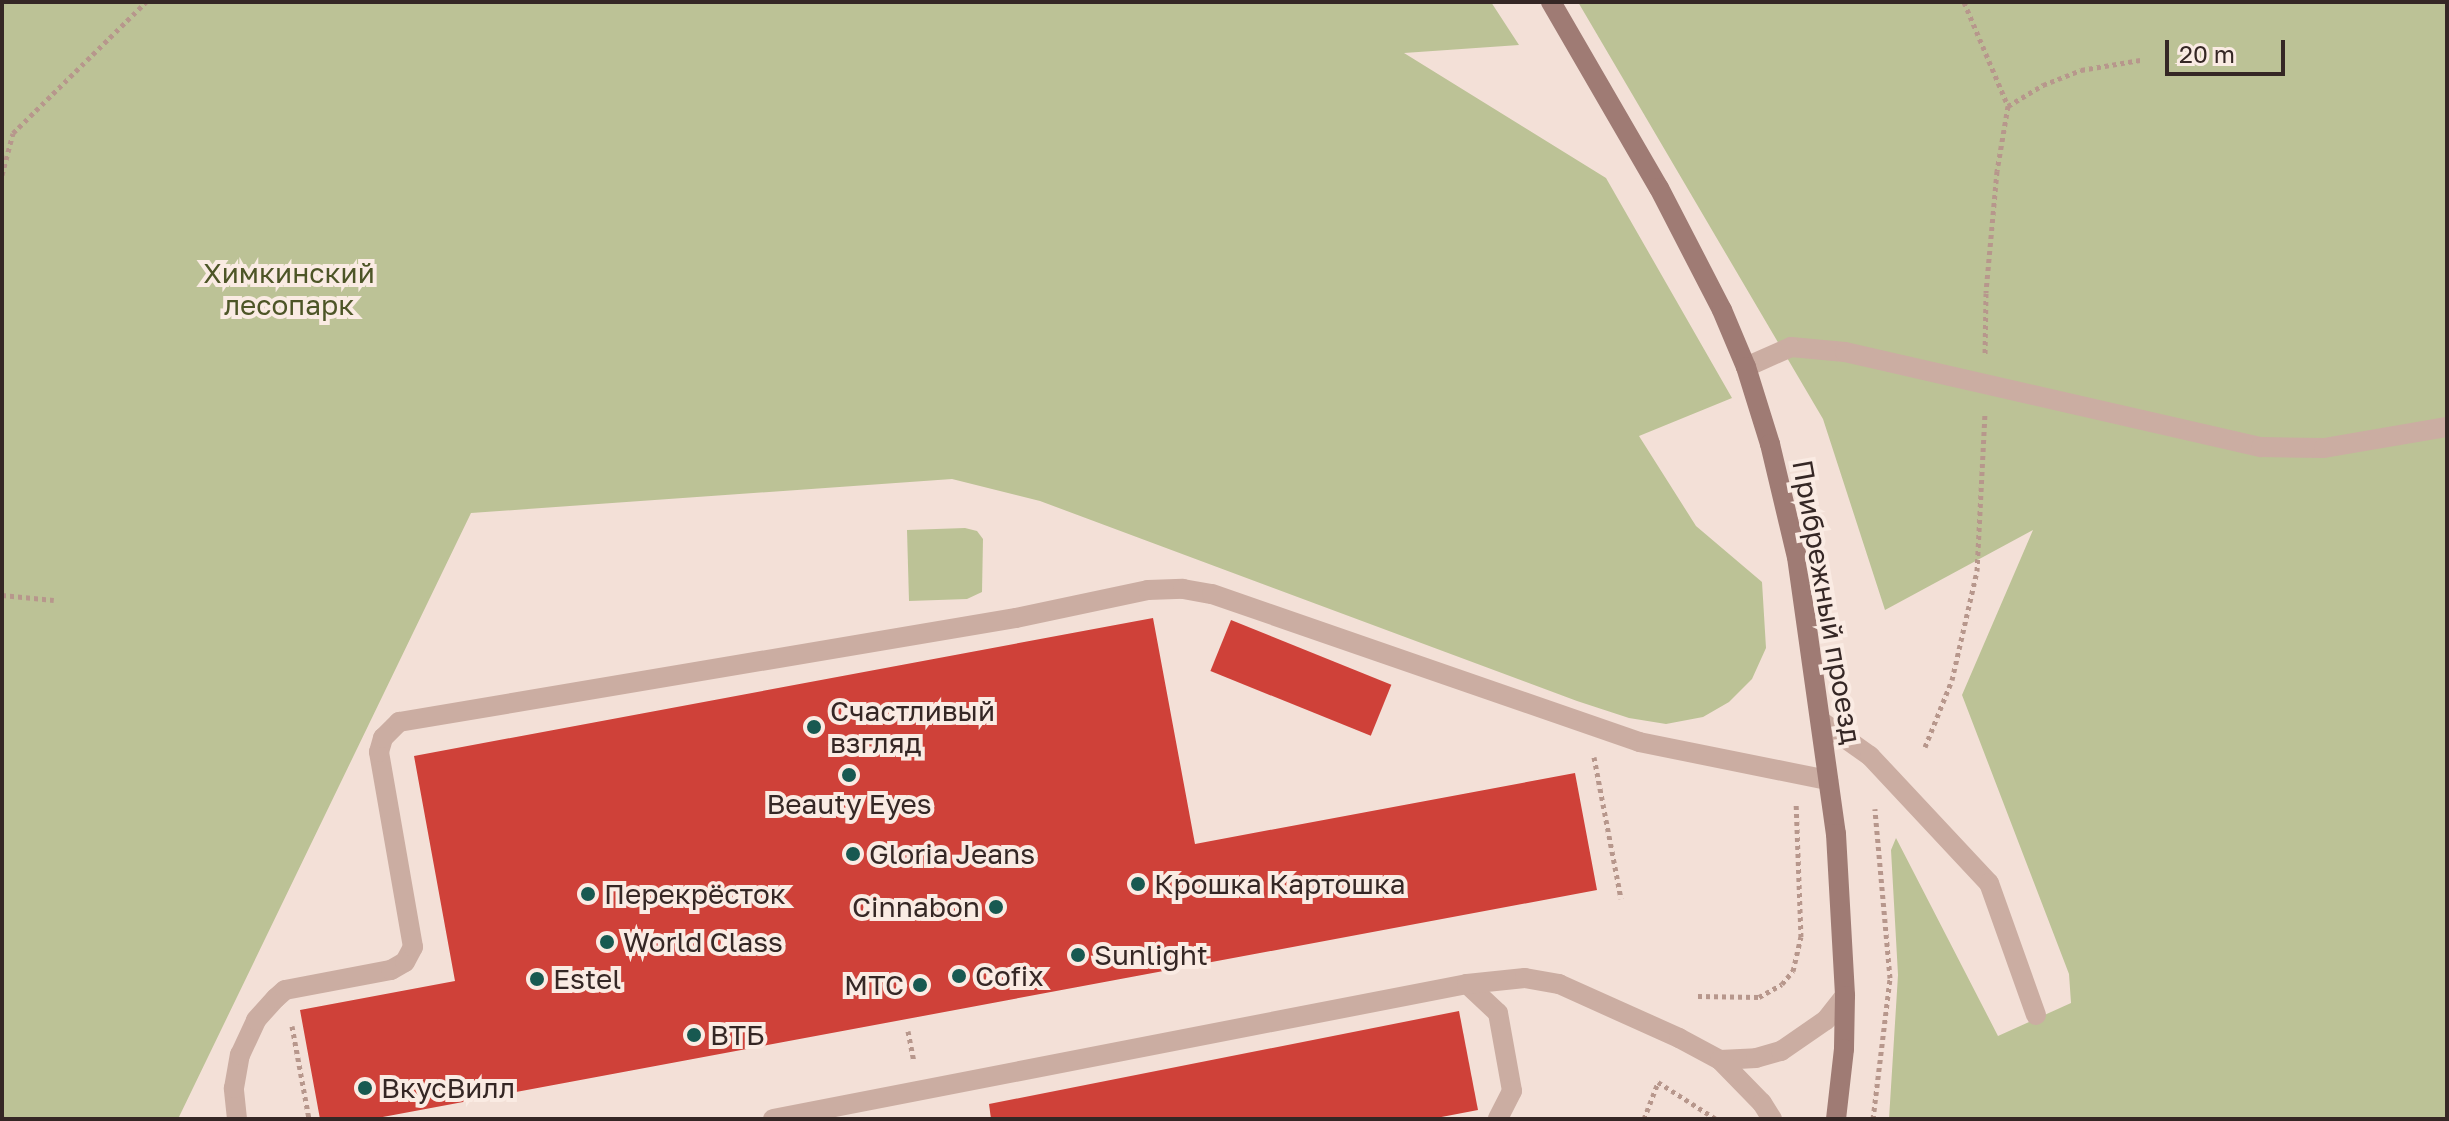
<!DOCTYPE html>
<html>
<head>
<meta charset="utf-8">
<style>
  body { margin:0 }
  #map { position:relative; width:2449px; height:1121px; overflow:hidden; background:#f3e0d7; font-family:"Golos Text",sans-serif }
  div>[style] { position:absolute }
  .green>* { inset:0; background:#bcc296 }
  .building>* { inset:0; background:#cf4139; transform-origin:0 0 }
  .path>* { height:5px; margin-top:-2.5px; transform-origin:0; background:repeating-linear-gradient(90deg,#b7978c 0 4px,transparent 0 8px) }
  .lane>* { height:20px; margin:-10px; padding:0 10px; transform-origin:10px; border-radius:10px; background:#cbada2 }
  .secondary>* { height:20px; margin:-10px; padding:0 10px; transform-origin:10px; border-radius:10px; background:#9f7b74 }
  .dots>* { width:22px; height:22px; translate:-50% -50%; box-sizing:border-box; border:4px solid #faebe3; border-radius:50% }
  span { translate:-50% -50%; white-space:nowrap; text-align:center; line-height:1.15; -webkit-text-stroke:8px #faebe3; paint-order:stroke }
  .park-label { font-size:28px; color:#4d5527 }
  .street-label { font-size:28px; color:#352725 }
  .poi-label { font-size:28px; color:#352725 }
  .left { translate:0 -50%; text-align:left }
  .right { translate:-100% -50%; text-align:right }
  .frame { position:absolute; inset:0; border:4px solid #352725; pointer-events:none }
  .scale { position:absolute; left:2165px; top:40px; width:120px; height:36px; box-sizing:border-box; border:4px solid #352725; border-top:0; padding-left:10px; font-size:24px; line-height:28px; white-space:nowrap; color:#352725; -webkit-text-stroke:6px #faebe3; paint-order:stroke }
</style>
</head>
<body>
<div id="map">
  <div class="green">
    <i style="clip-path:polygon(2px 2px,1491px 2px,1519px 45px,1404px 53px,1606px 178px,1732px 398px,1639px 436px,1696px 526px,1762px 582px,1766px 648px,1752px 679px,1729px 702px,1703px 717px,1666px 724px,1629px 718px,1577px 701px,1040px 501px,952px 479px,471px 513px,178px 1119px,2px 1119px)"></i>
    <i style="clip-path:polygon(1578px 2px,2447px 2px,2447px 1119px,1889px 1119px,1898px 975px,1891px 850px,1896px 838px,1998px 1036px,2071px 1003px,2069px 974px,1962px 695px,2033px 530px,1885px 610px,1823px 419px)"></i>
    <i style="clip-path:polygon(965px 528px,977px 531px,983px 539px,982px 592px,967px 599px,909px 601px,907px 530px)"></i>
  </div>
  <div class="building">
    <i style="clip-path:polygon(1153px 618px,1195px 844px,1575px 773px,1597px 890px,372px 1119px,320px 1119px,300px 1010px,455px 981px,414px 756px)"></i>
    <i style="left:1231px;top:620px;width:173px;height:55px;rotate:22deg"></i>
    <i style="clip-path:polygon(1459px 1011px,1478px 1110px,1431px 1119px,991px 1119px,989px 1104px)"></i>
  </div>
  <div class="path">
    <i style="left:1964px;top:2px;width:113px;rotate:67.1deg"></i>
    <i style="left:2008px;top:106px;width:66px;rotate:99.6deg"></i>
    <i style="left:1997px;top:171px;width:122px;rotate:95.2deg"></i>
    <i style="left:1986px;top:293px;width:61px;rotate:90.9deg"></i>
    <i style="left:2008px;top:106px;width:41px;rotate:-31deg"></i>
    <i style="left:2043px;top:85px;width:41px;rotate:-21.5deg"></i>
    <i style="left:2081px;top:70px;width:60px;rotate:-9.6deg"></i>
    <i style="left:2px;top:175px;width:43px;rotate:-75.3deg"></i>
    <i style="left:13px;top:133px;width:187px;rotate:-44.6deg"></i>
    <i style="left:2px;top:595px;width:52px;rotate:5.5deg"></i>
    <i style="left:1925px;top:747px;width:72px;rotate:-68.1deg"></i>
    <i style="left:1952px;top:680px;width:112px;rotate:-77.1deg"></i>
    <i style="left:1977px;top:571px;width:159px;rotate:-87.1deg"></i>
    <i style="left:1594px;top:757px;width:144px;rotate:79.2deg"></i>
    <i style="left:1698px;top:996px;width:61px;rotate:0.9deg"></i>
    <i style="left:1759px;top:997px;width:26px;rotate:-29deg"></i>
    <i style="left:1782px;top:984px;width:17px;rotate:-50deg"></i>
    <i style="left:1793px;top:971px;width:35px;rotate:-77deg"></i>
    <i style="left:1801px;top:937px;width:135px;rotate:-92.1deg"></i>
    <i style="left:292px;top:1026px;width:95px;rotate:79.6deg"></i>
    <i style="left:908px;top:1031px;width:31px;rotate:79deg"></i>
    <i style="left:2px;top:1117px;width:2px;rotate:63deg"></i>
    <i style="left:1644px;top:1119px;width:40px;rotate:-69deg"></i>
    <i style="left:1658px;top:1082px;width:69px;rotate:32.5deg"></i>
    <i style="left:1873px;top:1119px;width:142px;rotate:-83.1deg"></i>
    <i style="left:1890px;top:978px;width:170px;rotate:-95.1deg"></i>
  </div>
  <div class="lane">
    <i style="left:1746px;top:367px;width:49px;rotate:-24deg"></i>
    <i style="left:1791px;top:347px;width:54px;rotate:5.3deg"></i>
    <i style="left:1845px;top:352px;width:427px;rotate:12.9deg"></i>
    <i style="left:2261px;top:447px;width:63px;rotate:0.9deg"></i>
    <i style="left:2324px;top:448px;width:125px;rotate:-9.7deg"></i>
    <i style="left:1822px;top:722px;width:59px;rotate:35.3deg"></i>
    <i style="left:1870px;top:756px;width:174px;rotate:46.9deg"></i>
    <i style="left:1989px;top:883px;width:140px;rotate:70.4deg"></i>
    <i style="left:1467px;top:984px;width:42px;rotate:43.1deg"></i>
    <i style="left:1498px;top:1013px;width:79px;rotate:79.8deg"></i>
    <i style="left:1512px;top:1091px;width:31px;rotate:117deg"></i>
    <i style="left:1720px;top:1060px;width:36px;rotate:-3deg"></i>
    <i style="left:1756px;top:1058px;width:26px;rotate:-16deg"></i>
    <i style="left:1781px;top:1051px;width:55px;rotate:-34.6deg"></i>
    <i style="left:1826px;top:1020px;width:31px;rotate:-52deg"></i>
    <i style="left:237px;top:1119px;width:31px;rotate:-96deg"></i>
    <i style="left:234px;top:1088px;width:34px;rotate:-80deg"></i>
    <i style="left:240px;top:1055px;width:38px;rotate:-65deg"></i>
    <i style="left:256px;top:1020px;width:30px;rotate:-48deg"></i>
    <i style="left:276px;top:998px;width:12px;rotate:-42deg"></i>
    <i style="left:285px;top:990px;width:108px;rotate:-10.7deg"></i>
    <i style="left:391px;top:970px;width:16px;rotate:-30deg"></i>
    <i style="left:405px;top:962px;width:17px;rotate:-62deg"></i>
    <i style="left:413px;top:947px;width:198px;rotate:-99.9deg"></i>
    <i style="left:379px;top:752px;width:15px;rotate:-74deg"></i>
    <i style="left:383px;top:738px;width:23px;rotate:-45deg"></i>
    <i style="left:399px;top:722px;width:626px;rotate:-9.57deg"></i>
    <i style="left:1016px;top:618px;width:135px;rotate:-12deg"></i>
    <i style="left:1148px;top:590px;width:35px;rotate:-2deg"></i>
    <i style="left:1183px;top:589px;width:29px;rotate:10deg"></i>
    <i style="left:1212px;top:594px;width:452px;rotate:19.1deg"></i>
    <i style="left:1639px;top:742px;width:193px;rotate:11.4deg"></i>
    <i style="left:773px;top:1119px;width:707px;rotate:-11.01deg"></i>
    <i style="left:1467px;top:984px;width:58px;rotate:-5.9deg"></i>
    <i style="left:1525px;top:978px;width:35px;rotate:10deg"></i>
    <i style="left:1559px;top:984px;width:132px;rotate:24.2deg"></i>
    <i style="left:1679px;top:1038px;width:47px;rotate:28.2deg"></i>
    <i style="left:1720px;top:1060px;width:60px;rotate:45.7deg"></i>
    <i style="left:1762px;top:1103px;width:19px;rotate:58deg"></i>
  </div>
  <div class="secondary">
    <i style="left:1551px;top:2px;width:215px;rotate:59.9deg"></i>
    <i style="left:1659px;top:188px;width:137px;rotate:62.7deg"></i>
    <i style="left:1722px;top:310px;width:62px;rotate:67.2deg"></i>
    <i style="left:1746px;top:367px;width:81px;rotate:72.7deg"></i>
    <i style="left:1770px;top:444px;width:116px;rotate:76.6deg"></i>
    <i style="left:1797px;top:557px;width:280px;rotate:82deg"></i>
    <i style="left:1836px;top:834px;width:162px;rotate:86.8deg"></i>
    <i style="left:1845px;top:996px;width:53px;rotate:91.1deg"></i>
    <i style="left:1844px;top:1049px;width:70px;rotate:96.5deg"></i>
  </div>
  <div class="dots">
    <i style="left:814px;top:727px;background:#185951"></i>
    <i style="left:849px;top:775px;background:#185951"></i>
    <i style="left:853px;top:854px;background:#185951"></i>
    <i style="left:1138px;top:884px;background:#185951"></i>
    <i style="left:588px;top:894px;background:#185951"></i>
    <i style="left:996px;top:907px;background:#185951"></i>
    <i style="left:607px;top:942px;background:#185951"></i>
    <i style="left:1078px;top:955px;background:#185951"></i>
    <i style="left:959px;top:976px;background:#185951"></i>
    <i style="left:537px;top:979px;background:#185951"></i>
    <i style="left:920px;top:985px;background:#185951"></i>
    <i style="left:694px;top:1035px;background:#185951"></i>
    <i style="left:365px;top:1088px;background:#185951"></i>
  </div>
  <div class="park-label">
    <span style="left:289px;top:289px">Химкинский<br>лесопарк</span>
  </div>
  <div class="street-label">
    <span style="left:1827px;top:602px;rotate:80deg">Прибрежный проезд</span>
  </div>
  <div class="poi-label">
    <span class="left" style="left:830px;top:727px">Счастливый<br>взгляд</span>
    <span style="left:849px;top:804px">Beauty Eyes</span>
    <span class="left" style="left:869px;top:854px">Gloria Jeans</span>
    <span class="left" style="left:1154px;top:884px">Крошка Картошка</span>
    <span class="left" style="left:604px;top:894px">Перекрёсток</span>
    <span class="right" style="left:980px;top:907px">Cinnabon</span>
    <span class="left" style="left:623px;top:942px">World Class</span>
    <span class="left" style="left:1094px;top:955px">Sunlight</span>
    <span class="left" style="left:975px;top:976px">Cofix</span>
    <span class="left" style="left:553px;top:979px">Estel</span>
    <span class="right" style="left:904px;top:985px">МТС</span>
    <span class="left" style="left:710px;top:1035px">ВТБ</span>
    <span class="left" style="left:381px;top:1088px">ВкусВилл</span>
  </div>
  <div class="frame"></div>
  <div class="scale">20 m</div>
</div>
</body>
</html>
